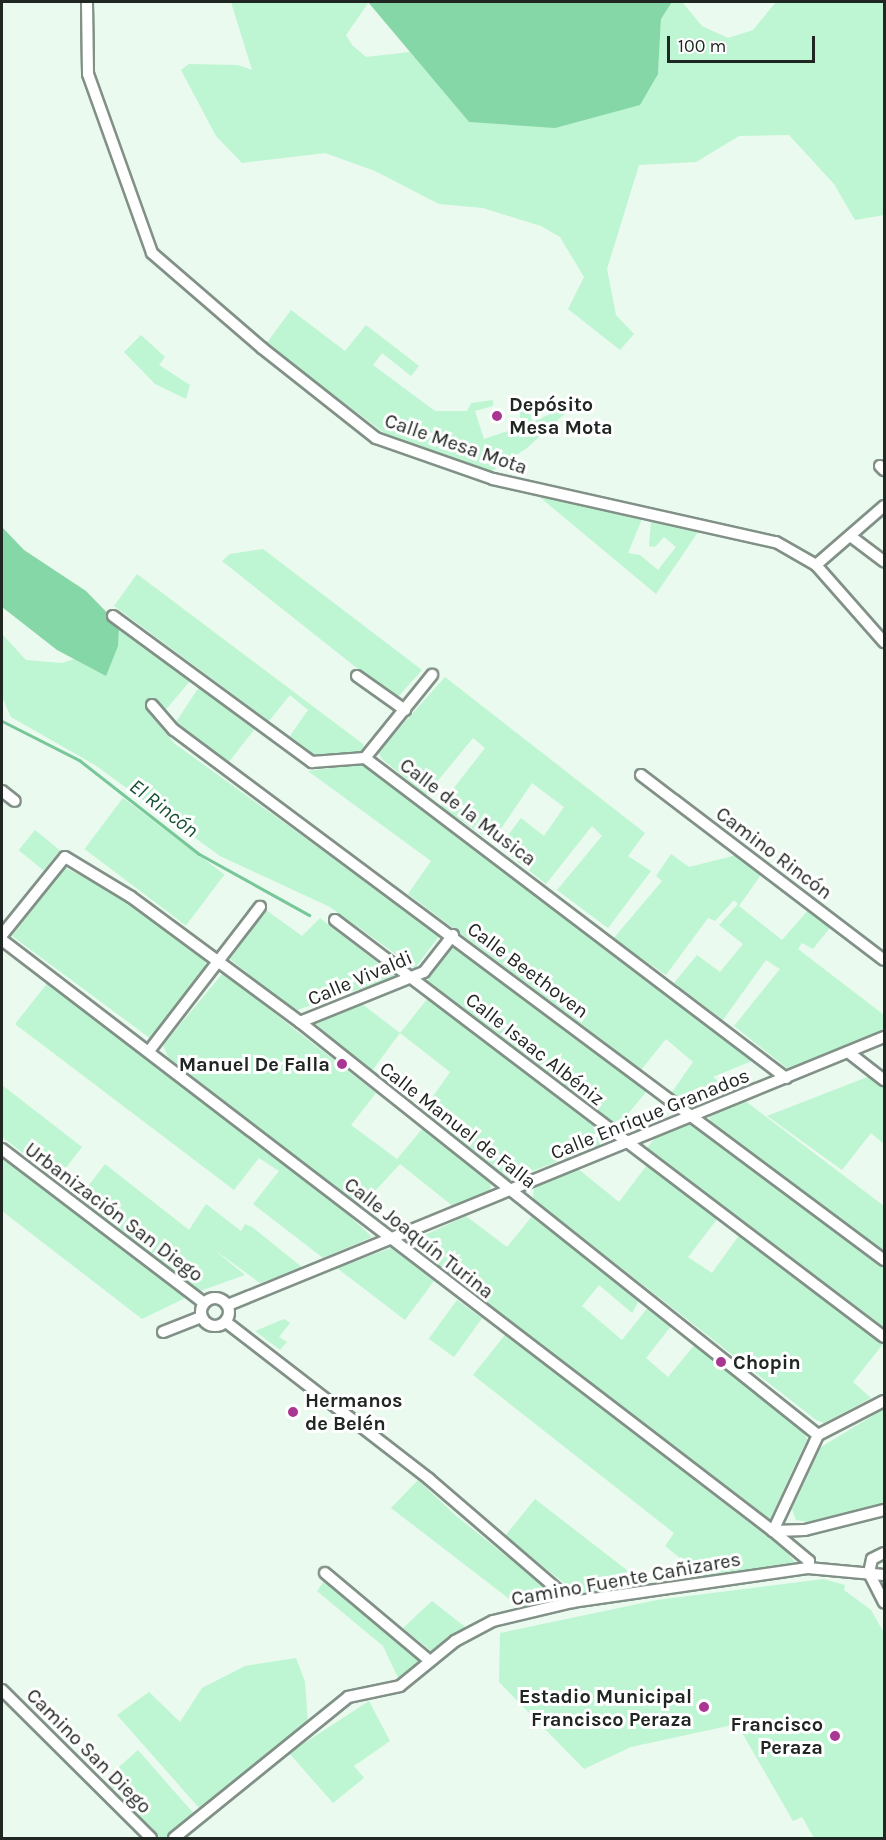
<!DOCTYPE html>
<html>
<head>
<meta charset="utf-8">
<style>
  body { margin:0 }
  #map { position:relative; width:886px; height:1840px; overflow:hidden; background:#eafaef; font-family:Karla,sans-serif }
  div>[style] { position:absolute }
  .green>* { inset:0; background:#bef5d2; transform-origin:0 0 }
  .forest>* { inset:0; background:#86d7a7 }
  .stream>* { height:3px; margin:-1.5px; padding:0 1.5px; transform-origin:1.5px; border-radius:1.5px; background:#77c798 }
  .roads { filter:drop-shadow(2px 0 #829187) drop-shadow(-2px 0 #829187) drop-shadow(0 2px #829187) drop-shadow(0 -2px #829187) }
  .minor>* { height:10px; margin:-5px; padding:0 5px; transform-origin:5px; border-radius:5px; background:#fff }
  .minor>.ring { margin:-5px; padding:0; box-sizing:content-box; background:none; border:10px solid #fff; border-radius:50% }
  .dots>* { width:16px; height:16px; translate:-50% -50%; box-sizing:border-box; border:3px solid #fff; border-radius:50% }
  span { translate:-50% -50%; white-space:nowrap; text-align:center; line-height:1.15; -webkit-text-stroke:6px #fff; paint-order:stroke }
  .poi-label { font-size:20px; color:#202622; font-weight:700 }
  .left { translate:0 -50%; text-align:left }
  .right { translate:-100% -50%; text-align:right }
  .street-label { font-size:20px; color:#202622 }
  .water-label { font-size:21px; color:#145132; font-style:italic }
  .frame { position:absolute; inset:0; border:3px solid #202622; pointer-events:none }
  .scale { position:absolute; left:667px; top:36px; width:148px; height:27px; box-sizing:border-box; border:3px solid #202622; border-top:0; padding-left:8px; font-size:18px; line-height:21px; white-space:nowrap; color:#202622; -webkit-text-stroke:4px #fff; paint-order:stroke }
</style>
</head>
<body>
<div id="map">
  <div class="green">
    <i style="clip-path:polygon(231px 2px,369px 2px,346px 35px,352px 45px,366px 57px,410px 52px,469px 122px,658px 74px,661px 19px,672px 2px,682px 2px,702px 26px,728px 38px,753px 30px,776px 2px,884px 2px,884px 215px,855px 220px,834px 184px,789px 135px,739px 136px,696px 162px,639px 165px,607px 269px,616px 315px,634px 334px,620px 350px,568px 309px,584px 277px,560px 237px,541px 226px,483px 208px,439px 204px,375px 171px,325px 153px,242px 163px,216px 136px,181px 70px,189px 64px,238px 65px,252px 70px)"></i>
    <i style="clip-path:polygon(291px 310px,345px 351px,366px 325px,419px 366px,411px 376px,382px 353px,373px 365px,435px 411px,467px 411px,471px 403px,493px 400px,493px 406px,475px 411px,484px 439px,520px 427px,520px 410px,528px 407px,533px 422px,569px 405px,570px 409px,527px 448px,492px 471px,387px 435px,266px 344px)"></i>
    <i style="clip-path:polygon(141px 335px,165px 357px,159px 365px,190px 385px,186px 399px,155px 384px,124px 352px)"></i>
    <i style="clip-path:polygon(536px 494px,642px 519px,628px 553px,640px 555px,658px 570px,676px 547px,664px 537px,655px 547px,649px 546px,651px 522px,698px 532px,656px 594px)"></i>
    <i style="clip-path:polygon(263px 549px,422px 670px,396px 699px,222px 561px,230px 554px)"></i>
    <i style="clip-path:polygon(137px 574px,363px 744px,364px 751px,315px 755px,290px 736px,308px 710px,290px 695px,269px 721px,114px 606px)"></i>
    <i style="clip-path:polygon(119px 625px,191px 680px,156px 721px,175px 744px,440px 935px,415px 968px,330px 907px,220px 856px,95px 765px,11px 717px,2px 697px,2px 634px,26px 660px,62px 663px,74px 659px,106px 675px)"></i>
    <i style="clip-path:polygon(445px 677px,645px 833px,628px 856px,651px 871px,608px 928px,557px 890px,602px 836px,592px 826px,546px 884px,499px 847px,521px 818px,544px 836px,564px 807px,532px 783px,496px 836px,488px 839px,440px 806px,485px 748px,473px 738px,426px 795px,382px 759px,378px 752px)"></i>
    <i style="clip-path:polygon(199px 687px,257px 726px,225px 767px,174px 725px)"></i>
    <i style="clip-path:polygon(363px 764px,754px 1060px,713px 1077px,731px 1091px,688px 1104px,672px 1092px,693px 1062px,666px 1039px,641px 1070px,408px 894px,431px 861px,308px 771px)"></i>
    <i style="left:123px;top:798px;width:127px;height:64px;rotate:37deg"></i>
    <i style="left:35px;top:830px;width:32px;height:26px;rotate:39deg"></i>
    <i style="clip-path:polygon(671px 854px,689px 867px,741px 854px,763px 872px,739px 906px,782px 940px,810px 908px,832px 925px,813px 949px,802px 943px,798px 949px,884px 1015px,884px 1029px,788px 1069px,734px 1026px,780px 969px,766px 960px,723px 1020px,674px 983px,697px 955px,720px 972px,743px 944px,719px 925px,738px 904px,734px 900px,715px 921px,708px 918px,666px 975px,613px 939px,662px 881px,656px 876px)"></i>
    <i style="clip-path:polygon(64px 867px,124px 898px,205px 959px,205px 973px,151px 1039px,12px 936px)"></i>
    <i style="clip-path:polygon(266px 910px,302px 936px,320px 918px,396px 977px,294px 1011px,230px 959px)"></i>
    <i style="clip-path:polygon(454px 944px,647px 1091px,617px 1127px,427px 982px,431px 968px)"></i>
    <i style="clip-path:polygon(223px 973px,376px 1093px,351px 1125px,397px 1159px,423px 1128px,491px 1182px,490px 1194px,454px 1207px,400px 1164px,360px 1207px,168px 1057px,163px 1045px)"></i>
    <i style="clip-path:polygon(49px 981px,342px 1209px,372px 1237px,323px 1258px,253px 1204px,279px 1171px,259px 1158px,234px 1190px,15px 1024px)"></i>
    <i style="clip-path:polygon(428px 998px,605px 1133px,606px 1143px,509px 1180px,423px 1111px,450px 1072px,400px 1033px,371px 1072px,316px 1024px,362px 1004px,400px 1033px)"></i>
    <i style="clip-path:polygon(870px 1076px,884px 1080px,884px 1144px,871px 1133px,842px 1170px,767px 1116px)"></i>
    <i style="clip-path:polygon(2px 1085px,82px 1147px,57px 1179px,2px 1137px)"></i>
    <i style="clip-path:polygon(744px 1100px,884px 1206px,884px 1252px,712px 1124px,709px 1117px)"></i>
    <i style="clip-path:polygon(689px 1124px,884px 1268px,884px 1327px,647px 1148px,657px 1136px)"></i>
    <i style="clip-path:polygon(2px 1156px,185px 1298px,142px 1319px,2px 1211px)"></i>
    <i style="clip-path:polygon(105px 1164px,189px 1230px,206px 1204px,241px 1231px,245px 1224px,252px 1227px,303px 1268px,260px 1283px,212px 1248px,245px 1275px,200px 1291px,79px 1198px)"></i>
    <i style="clip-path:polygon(647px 1165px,718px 1218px,688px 1257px,712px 1273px,740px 1234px,883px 1344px,853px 1382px,871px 1398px,824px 1423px,816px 1420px,533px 1199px,534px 1186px,577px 1168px,619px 1202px)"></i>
    <i style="clip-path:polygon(533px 1215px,640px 1299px,632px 1313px,599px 1285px,582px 1306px,622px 1340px,650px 1305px,672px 1325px,646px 1358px,668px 1377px,697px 1342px,800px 1426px,807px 1439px,770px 1519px,408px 1243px,466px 1216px,507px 1247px)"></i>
    <i style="clip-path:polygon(391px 1248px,434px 1281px,405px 1320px,337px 1268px)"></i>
    <i style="left:457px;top:1300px;width:31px;height:48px;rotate:36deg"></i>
    <i style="clip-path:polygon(284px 1319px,290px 1323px,279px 1337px,287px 1342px,280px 1350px,255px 1331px)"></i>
    <i style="clip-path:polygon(505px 1335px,786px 1551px,798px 1566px,705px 1578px,665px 1546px,674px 1533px,473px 1375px)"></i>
    <i style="clip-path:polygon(884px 1409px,884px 1506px,814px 1523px,796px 1520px,792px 1509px,821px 1447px)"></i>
    <i style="clip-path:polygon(418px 1480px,455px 1515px,559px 1598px,521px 1608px,391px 1508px)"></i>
    <i style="clip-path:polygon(535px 1499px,650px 1588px,579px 1595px,505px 1536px)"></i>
    <i style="clip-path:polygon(327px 1577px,427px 1660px,400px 1682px,383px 1646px,317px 1591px)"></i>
    <i style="clip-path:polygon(823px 1579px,845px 1585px,844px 1590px,871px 1610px,884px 1633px,884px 1838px,814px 1838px,802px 1817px,793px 1821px,737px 1724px,631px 1747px,584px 1769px,499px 1682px,500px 1633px,657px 1600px)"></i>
    <i style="clip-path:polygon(432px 1601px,469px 1630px,435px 1654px,403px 1628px)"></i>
    <i style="clip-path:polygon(296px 1658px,305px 1682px,308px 1725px,200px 1809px,117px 1715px,149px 1692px,180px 1722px,202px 1688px,245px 1666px)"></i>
    <i style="clip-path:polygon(369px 1701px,390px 1741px,354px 1766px,364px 1778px,333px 1803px,289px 1753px)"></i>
    <i style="clip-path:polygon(138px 1750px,195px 1815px,169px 1838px,156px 1838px,102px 1782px)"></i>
  </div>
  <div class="forest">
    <i style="clip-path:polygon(368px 2px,672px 2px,661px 19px,658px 74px,640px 105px,555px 128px,469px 122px)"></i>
    <i style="clip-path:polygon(2px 527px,24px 550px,86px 591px,119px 625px,118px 646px,106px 676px,57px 650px,2px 607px)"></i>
  </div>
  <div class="stream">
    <i style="left:2px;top:721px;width:86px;rotate:26.9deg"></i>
    <i style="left:79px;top:760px;width:152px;rotate:38.1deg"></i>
    <i style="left:199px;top:854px;width:126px;rotate:29deg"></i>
  </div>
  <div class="roads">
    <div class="minor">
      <i style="left:87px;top:2px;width:72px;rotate:89.2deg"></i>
      <i style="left:88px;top:74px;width:190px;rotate:70.3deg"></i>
      <i style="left:152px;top:253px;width:145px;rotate:40.8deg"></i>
      <i style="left:262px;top:348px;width:145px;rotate:38.3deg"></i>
      <i style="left:376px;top:438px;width:124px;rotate:19.3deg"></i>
      <i style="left:493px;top:479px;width:290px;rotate:12.6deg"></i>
      <i style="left:776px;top:542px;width:46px;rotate:29.9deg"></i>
      <i style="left:816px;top:565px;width:103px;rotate:48.6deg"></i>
      <i style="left:880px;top:466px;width:6px;rotate:45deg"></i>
      <i style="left:853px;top:538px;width:39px;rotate:37deg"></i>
      <i style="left:816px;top:565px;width:90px;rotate:-40.9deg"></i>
      <i style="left:113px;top:616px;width:247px;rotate:36.3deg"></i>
      <i style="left:312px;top:762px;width:53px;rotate:-4.3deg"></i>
      <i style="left:365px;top:758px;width:529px;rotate:37.24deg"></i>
      <i style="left:357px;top:676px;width:59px;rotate:35.3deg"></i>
      <i style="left:152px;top:705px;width:33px;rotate:49deg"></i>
      <i style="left:174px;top:730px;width:886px;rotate:36.74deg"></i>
      <i style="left:365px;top:758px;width:107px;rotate:-51.1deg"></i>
      <i style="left:641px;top:775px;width:305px;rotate:37.3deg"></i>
      <i style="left:2px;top:791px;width:16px;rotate:38deg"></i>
      <i style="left:335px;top:920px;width:689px;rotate:37.22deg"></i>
      <i style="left:2px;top:935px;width:100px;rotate:-51.1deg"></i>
      <i style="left:65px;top:857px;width:77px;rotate:31.2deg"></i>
      <i style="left:131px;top:897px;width:210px;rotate:36.5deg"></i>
      <i style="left:300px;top:1022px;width:662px;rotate:38.57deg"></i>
      <i style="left:2px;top:940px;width:971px;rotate:37.47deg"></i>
      <i style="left:773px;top:1531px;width:47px;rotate:39.8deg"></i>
      <i style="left:809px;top:1561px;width:7px;rotate:98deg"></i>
      <i style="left:300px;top:1022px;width:134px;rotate:-22deg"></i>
      <i style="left:424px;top:972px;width:47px;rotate:-51.9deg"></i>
      <i style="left:149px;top:1051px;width:182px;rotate:-52.4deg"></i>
      <i style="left:848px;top:1052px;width:46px;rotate:37.9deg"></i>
      <i style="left:2px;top:1149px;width:254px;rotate:37.3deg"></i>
      <i class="ring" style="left:201px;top:1298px;width:18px;height:18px"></i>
      <i style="left:228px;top:1305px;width:709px;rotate:-22.22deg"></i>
      <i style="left:226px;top:1322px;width:257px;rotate:37.7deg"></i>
      <i style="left:429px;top:1479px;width:189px;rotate:40.7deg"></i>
      <i style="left:163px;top:1332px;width:41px;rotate:-21.5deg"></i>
      <i style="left:773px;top:1531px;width:106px;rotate:-64.9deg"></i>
      <i style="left:818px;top:1435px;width:74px;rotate:-27.3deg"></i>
      <i style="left:773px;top:1531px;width:32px;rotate:-2deg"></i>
      <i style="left:805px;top:1530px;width:81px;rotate:-14.2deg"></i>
      <i style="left:325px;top:1573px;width:137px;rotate:40deg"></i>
      <i style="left:869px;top:1573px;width:33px;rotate:63deg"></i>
      <i style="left:869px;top:1573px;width:14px;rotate:-78deg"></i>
      <i style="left:872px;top:1559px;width:13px;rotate:-27deg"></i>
      <i style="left:2px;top:1690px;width:210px;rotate:44.8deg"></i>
      <i style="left:174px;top:1838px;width:224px;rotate:-39deg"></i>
      <i style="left:348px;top:1697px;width:53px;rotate:-11.9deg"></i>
      <i style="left:400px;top:1686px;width:71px;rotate:-39.3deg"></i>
      <i style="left:455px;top:1641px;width:43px;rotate:-27.8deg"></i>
      <i style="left:493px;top:1621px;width:81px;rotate:-13.5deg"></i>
      <i style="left:572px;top:1602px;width:238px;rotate:-8.2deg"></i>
      <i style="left:808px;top:1568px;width:76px;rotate:5.3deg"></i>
    </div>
  </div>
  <div class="dots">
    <i style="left:497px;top:416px;background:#a93792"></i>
    <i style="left:342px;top:1064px;background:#a93792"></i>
    <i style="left:721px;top:1362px;background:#a93792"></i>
    <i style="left:293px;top:1412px;background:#a93792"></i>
    <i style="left:704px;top:1707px;background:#a93792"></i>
    <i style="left:835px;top:1736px;background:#a93792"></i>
  </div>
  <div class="poi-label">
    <span class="left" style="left:509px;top:416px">Depósito<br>Mesa Mota</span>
    <span class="right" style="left:330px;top:1064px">Manuel De Falla</span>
    <span class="left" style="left:733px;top:1362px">Chopin</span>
    <span class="left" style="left:305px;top:1412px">Hermanos<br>de Belén</span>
    <span class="right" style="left:692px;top:1708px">Estadio Municipal<br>Francisco Peraza</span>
    <span class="right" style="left:823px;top:1736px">Francisco<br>Peraza</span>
  </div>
  <div class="street-label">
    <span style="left:456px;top:444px;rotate:19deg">Calle Mesa Mota</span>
    <span style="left:468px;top:812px;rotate:37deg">Calle de la Musica</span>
    <span style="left:774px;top:853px;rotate:37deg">Camino Rincón</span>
    <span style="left:528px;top:970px;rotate:37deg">Calle Beethoven</span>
    <span style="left:360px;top:978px;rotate:-23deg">Calle Vivaldi</span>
    <span style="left:535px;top:1049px;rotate:38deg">Calle Isaac Albéniz</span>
    <span style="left:650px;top:1114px;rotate:-22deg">Calle Enrique Granados</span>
    <span style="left:458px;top:1125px;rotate:38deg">Calle Manuel de Falla</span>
    <span style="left:114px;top:1212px;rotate:37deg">Urbanización San Diego</span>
    <span style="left:419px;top:1238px;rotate:38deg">Calle Joaquín Turina</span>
    <span style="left:626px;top:1579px;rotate:-10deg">Camino Fuente Cañizares</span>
    <span style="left:89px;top:1751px;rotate:45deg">Camino San Diego</span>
  </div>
  <div class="water-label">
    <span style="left:164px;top:808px;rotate:38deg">El Rincón</span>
  </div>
  <div class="frame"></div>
  <div class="scale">100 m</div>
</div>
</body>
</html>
